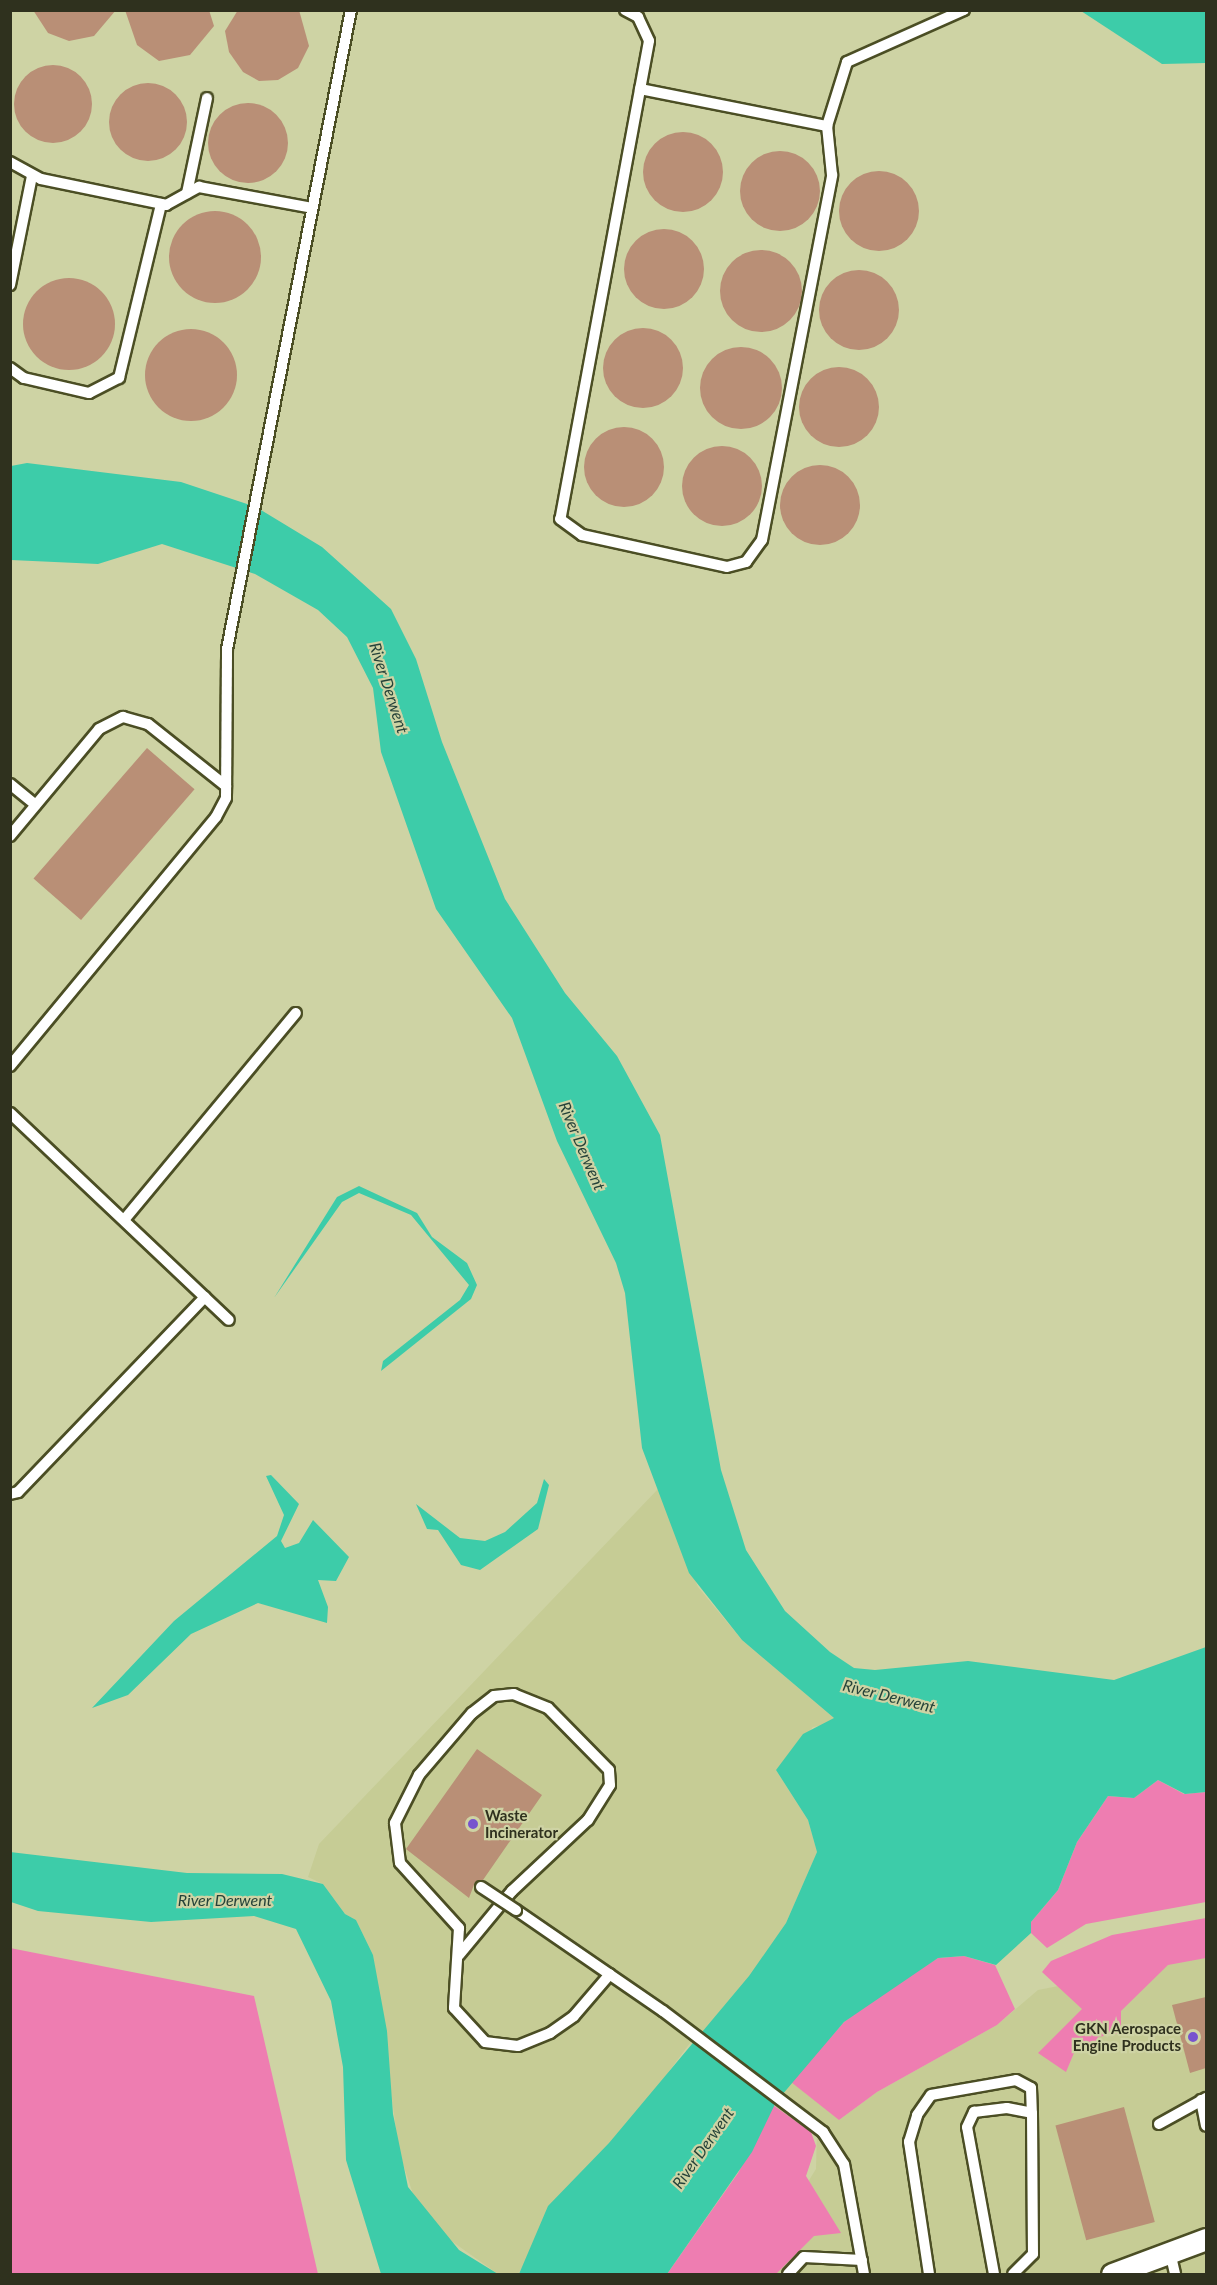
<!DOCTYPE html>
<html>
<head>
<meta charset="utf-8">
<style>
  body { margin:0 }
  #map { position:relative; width:1217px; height:2285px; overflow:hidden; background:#ced3a4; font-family:Lato,sans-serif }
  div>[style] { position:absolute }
  .built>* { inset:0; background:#c6cc95 }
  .green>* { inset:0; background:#ee7db1 }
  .water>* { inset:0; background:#3dcca9 }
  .building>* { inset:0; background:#b98f76; transform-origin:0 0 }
  .round { border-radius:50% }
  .roads { filter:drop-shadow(2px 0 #4b4e24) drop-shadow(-2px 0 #4b4e24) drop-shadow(0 2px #4b4e24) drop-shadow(0 -2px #4b4e24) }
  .service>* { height:10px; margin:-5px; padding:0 5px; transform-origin:5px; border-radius:5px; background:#fff }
  .minor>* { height:21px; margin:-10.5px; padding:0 10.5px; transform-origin:10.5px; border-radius:10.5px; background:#fff }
  .bridges { filter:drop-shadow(2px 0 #4b4e24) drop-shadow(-2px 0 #4b4e24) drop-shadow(0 2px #4b4e24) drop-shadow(0 -2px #4b4e24) }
  .service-bridge>* { height:10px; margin:-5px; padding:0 5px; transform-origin:5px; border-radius:5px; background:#fff }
  .dots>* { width:16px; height:16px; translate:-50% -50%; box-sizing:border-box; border:3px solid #ced3a4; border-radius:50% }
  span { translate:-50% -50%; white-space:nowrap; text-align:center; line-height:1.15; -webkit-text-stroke:4.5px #ced3a4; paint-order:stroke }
  .poi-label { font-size:15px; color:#2f311e; font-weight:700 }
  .left { translate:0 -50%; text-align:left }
  .right { translate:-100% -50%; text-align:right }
  .water-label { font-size:16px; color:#254239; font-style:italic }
  .frame { position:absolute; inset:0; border:12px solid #2f311e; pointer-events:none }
</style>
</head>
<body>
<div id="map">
  <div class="built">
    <i style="clip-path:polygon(658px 1489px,698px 1587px,742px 1640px,834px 1718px,834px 1723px,813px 1727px,776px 1770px,808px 1820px,817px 1852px,786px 1923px,763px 1958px,839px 2120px,877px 2092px,997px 2025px,1038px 1990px,1206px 1957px,1206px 2274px,751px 2274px,816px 2169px,817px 2131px,693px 2039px,518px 2274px,498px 2274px,450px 2240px,414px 2197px,399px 2152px,373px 1955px,356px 1920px,345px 1914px,323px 1884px,308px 1877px,319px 1844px)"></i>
  </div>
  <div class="green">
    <i style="clip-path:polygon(1158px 1780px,1184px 1794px,1206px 1792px,1206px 1902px,1086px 1924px,1047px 1948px,1031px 1933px,1031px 1922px,1058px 1890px,1077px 1842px,1108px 1796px,1134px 1798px)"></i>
    <i style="clip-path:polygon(1206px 1918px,1206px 1958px,1168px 1965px,1121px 2011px,1121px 2033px,1098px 2037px,1091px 2052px,1076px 2048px,1066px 2072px,1038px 2053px,1082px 2009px,1042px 1972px,1051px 1961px,1112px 1935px)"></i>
    <i style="clip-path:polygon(10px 1948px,254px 1996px,318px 2274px,11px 2274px)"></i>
    <i style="clip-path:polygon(964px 1956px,995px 1965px,1015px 2009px,997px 2025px,877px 2092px,839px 2120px,791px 2082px,844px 2022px,885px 1991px,938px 1958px)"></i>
    <i style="clip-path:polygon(773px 2105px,811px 2132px,816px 2146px,806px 2176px,841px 2233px,814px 2236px,776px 2274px,667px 2274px,738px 2173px)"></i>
  </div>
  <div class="water">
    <i style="clip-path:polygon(1081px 11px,1206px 11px,1206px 63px,1162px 64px)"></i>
    <i style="clip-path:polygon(27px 463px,181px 482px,256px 507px,322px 547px,391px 609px,416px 659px,442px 742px,505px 899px,565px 993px,617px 1056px,660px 1135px,721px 1470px,746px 1550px,785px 1611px,830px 1652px,854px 1668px,875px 1670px,968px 1661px,1114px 1680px,1206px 1647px,1206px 1792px,1185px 1794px,1158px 1780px,1134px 1798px,1108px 1796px,1077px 1842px,1058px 1890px,1031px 1922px,1031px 1933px,996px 1965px,964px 1956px,938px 1958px,844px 2022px,776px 2102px,752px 2152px,667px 2274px,519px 2274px,548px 2206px,609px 2143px,749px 1976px,786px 1923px,817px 1852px,808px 1820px,776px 1770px,803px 1734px,834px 1718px,742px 1640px,689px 1573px,642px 1448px,625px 1293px,616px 1263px,557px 1141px,512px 1018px,436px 909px,381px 752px,373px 688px,347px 637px,318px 610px,255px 574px,162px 544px,98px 564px,11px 560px,11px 466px)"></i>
    <i style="clip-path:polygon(359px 1186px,417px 1213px,432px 1237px,467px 1263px,477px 1285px,471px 1299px,381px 1371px,383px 1361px,460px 1300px,469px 1285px,411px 1215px,359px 1193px,342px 1202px,274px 1298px,337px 1197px)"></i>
    <i style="clip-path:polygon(271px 1475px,299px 1504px,281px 1541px,285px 1548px,299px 1543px,313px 1520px,349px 1557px,336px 1581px,318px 1580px,328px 1607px,327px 1623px,258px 1603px,191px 1634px,128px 1695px,92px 1708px,174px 1621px,277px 1536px,284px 1515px,266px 1476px)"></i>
    <i style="clip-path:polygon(544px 1479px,549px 1485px,538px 1529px,480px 1570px,461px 1565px,438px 1530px,427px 1529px,416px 1504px,460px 1538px,485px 1541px,505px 1532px,537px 1503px)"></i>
    <i style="clip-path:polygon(10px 1852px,187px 1873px,282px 1874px,323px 1884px,345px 1914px,356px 1920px,373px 1955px,387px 2031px,393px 2114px,408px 2187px,459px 2250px,498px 2274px,381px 2274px,346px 2160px,343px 2067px,331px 2001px,296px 1929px,254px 1916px,151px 1922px,38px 1911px,11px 1902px)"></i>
  </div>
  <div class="building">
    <i style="clip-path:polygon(33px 10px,116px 10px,94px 36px,69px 41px,48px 33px)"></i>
    <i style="clip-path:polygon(125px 10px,209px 10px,214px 26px,190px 55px,159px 61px,137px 45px)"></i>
    <i style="clip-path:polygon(238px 10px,299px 10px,309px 46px,298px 68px,278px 80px,259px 81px,243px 72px,229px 52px,225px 31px)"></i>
    <i class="round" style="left:14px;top:65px;width:78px;height:78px"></i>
    <i class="round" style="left:109px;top:83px;width:78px;height:78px"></i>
    <i class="round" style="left:208px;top:103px;width:80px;height:80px"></i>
    <i class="round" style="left:643px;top:132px;width:80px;height:80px"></i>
    <i class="round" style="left:740px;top:151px;width:80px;height:80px"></i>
    <i class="round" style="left:839px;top:171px;width:80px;height:80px"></i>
    <i class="round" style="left:169px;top:211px;width:92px;height:92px"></i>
    <i class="round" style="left:624px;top:229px;width:80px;height:80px"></i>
    <i class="round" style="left:720px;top:250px;width:82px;height:82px"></i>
    <i class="round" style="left:819px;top:270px;width:80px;height:80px"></i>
    <i class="round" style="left:23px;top:278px;width:92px;height:92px"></i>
    <i class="round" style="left:603px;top:328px;width:80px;height:80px"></i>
    <i class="round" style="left:145px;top:329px;width:92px;height:92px"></i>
    <i class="round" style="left:700px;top:347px;width:82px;height:82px"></i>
    <i class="round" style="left:799px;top:367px;width:80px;height:80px"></i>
    <i class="round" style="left:584px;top:427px;width:80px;height:80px"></i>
    <i class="round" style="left:682px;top:446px;width:80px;height:80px"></i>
    <i class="round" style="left:780px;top:465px;width:80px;height:80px"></i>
    <i style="left:147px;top:748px;width:63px;height:173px;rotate:41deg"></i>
    <i style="clip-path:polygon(477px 1749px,542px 1795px,483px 1880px,475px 1882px,469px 1898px,406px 1849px)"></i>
    <i style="clip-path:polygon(1206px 1997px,1206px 2068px,1190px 2073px,1172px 2005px)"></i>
    <i style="left:1124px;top:2107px;width:119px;height:71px;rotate:75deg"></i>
  </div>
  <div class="roads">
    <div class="service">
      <i style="left:625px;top:10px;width:15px;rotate:28deg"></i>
      <i style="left:638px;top:17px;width:26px;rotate:65deg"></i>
      <i style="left:649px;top:41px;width:486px;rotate:100.5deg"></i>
      <i style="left:560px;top:519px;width:27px;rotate:36deg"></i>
      <i style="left:582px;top:535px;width:148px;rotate:12.4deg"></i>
      <i style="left:727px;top:567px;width:20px;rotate:-15deg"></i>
      <i style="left:746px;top:562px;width:27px;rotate:-54deg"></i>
      <i style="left:762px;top:540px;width:372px;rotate:-79.1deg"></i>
      <i style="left:832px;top:175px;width:49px;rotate:-95.8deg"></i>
      <i style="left:827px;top:126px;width:67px;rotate:-72.6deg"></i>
      <i style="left:847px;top:62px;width:128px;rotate:-24deg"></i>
      <i style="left:640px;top:89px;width:191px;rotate:11.2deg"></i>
      <i style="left:10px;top:162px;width:35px;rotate:29deg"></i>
      <i style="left:41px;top:179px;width:128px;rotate:11.7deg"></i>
      <i style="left:166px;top:205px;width:38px;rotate:-29deg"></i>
      <i style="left:199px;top:187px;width:115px;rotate:10.5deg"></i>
      <i style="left:187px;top:193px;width:97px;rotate:-78.1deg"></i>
      <i style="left:10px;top:285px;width:111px;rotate:-78.6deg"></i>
      <i style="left:10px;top:368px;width:17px;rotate:36deg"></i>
      <i style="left:24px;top:378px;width:67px;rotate:13deg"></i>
      <i style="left:89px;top:393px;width:34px;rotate:-27deg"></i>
      <i style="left:119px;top:378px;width:179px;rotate:-76.4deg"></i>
      <i style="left:10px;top:784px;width:33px;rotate:39deg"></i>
      <i style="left:10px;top:836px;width:139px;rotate:-50.2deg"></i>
      <i style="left:99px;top:729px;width:27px;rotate:-27deg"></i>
      <i style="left:123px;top:717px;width:26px;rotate:16deg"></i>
      <i style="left:148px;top:724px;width:100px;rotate:38.5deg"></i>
      <i style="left:10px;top:1066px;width:323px;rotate:-50.4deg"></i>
      <i style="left:216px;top:817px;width:21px;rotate:-62deg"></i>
      <i style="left:226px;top:798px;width:149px;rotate:-89.6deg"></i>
      <i style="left:227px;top:649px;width:651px;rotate:-79.02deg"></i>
      <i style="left:10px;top:1113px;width:301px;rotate:43.4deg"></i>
      <i style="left:124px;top:1220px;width:269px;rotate:-50.3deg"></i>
      <i style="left:10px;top:1494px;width:8px;rotate:-14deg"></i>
      <i style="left:18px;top:1492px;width:270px;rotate:-46.2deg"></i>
      <i style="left:516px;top:1910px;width:178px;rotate:34.5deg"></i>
      <i style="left:663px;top:2011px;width:201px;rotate:37.1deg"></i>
      <i style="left:823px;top:2132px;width:38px;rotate:57deg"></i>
      <i style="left:844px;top:2164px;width:112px;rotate:79.7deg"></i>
      <i style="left:459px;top:1955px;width:83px;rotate:-50.4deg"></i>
      <i style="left:512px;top:1891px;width:104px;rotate:-43.1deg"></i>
      <i style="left:588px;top:1820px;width:41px;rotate:-57.8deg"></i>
      <i style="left:610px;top:1785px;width:15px;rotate:-94deg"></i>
      <i style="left:609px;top:1770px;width:87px;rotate:-134.5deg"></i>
      <i style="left:548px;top:1708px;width:37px;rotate:-158deg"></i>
      <i style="left:514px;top:1694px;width:20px;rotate:174deg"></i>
      <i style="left:494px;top:1696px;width:28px;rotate:142deg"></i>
      <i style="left:472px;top:1713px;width:82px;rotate:130.5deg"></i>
      <i style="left:419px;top:1775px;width:54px;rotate:116.6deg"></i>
      <i style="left:395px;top:1823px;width:40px;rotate:82.9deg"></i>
      <i style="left:400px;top:1863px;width:88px;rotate:47.8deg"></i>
      <i style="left:459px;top:1928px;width:80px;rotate:93.6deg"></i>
      <i style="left:454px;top:2008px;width:46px;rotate:47.6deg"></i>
      <i style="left:485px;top:2042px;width:33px;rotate:7deg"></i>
      <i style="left:518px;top:2046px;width:35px;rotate:-22deg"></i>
      <i style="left:550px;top:2033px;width:29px;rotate:-35deg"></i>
      <i style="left:574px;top:2016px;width:55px;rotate:-49.4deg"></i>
      <i style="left:1201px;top:2100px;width:26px;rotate:79deg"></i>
      <i style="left:1159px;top:2124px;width:54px;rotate:-29deg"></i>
      <i style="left:1170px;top:2252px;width:23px;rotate:77deg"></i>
      <i style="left:788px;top:2274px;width:23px;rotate:-47deg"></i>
      <i style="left:804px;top:2257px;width:58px;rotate:3deg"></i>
      <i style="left:929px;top:2274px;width:134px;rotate:-98.6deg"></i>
      <i style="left:909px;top:2142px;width:28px;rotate:-73deg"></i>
      <i style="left:917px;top:2115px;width:24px;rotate:-55deg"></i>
      <i style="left:931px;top:2095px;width:86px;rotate:-10deg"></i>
      <i style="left:1016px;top:2080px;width:17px;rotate:28deg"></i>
      <i style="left:1031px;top:2088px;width:25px;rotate:88deg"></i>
      <i style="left:994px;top:2274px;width:149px;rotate:-100.4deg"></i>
      <i style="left:967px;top:2127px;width:17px;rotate:-65deg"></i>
      <i style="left:974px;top:2112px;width:33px;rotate:-7deg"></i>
      <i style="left:1007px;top:2108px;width:25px;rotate:11deg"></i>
      <i style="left:1032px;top:2113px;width:141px;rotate:89.6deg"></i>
      <i style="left:1033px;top:2254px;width:28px;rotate:135deg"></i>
    </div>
    <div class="minor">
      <i style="left:1112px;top:2274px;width:100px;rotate:-20.4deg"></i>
    </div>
  </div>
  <div class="bridges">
    <div class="service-bridge">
      <i style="left:481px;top:1887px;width:42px;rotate:33.3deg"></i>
    </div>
  </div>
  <div class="dots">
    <i style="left:473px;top:1824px;background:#7754ce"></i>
    <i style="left:1193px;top:2037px;background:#7754ce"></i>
  </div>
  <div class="poi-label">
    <span class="left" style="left:485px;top:1824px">Waste<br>Incinerator</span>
    <span class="right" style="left:1181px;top:2037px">GKN Aerospace<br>Engine Products</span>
  </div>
  <div class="water-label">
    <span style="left:389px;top:688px;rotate:72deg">River Derwent</span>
    <span style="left:582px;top:1146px;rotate:67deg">River Derwent</span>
    <span style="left:889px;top:1696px;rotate:14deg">River Derwent</span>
    <span style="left:225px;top:1900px">River Derwent</span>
    <span style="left:703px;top:2148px;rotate:-55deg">River Derwent</span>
  </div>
  <div class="frame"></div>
</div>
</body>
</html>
